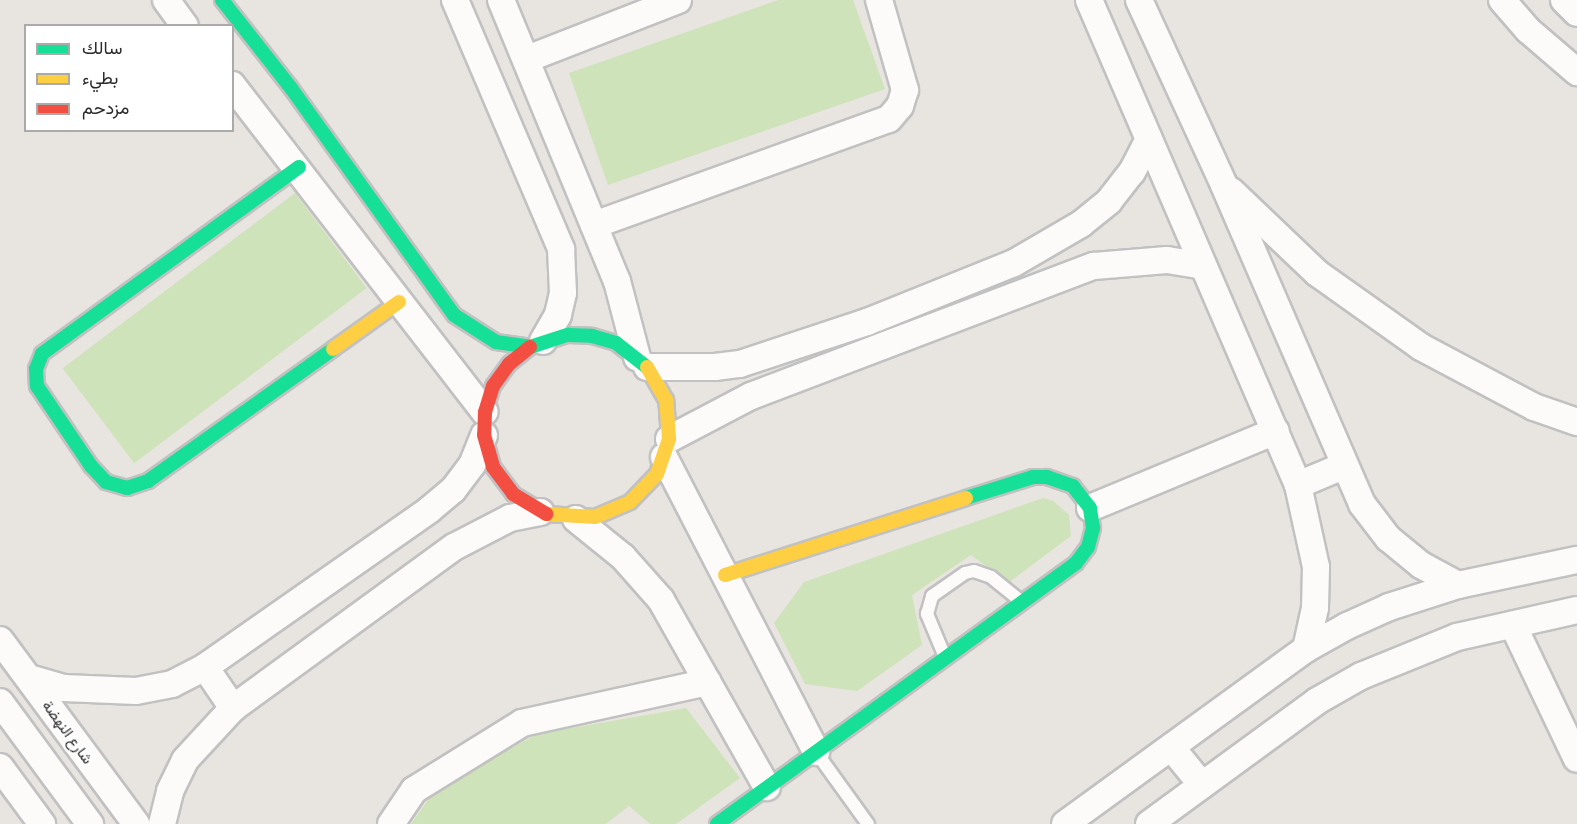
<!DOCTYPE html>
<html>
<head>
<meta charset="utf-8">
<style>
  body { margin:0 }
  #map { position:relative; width:1577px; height:824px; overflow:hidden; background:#e8e4e0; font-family:Manrope,Vazirmatn,sans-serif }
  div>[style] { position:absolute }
  .green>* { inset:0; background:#cfe3ba; transform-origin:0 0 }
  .roads { filter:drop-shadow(2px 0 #c2c1c2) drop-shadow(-2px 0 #c2c1c2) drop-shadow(0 2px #c2c1c2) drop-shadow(0 -2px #c2c1c2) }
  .lane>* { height:12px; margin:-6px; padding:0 6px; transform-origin:6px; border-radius:6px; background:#fcfbfa }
  .street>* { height:26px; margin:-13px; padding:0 13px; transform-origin:13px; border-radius:13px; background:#fcfbfa }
  .fast>* { height:14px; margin:-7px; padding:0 7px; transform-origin:7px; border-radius:7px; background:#16e098 }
  .slow>* { height:14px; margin:-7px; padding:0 7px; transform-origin:7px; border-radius:7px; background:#ffcf43 }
  .jam>* { height:14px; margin:-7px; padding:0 7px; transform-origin:7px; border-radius:7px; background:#f24e42 }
  span { translate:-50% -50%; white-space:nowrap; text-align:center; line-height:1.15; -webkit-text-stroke:4.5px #fff; paint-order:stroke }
  .street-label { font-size:15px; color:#2b2b2b }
  .legend { position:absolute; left:24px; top:24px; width:210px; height:108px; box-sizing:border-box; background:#fff; border:2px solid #aaa; margin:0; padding:8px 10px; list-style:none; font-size:18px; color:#2b2b2b }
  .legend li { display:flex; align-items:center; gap:12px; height:30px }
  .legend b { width:30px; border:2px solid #aaa }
</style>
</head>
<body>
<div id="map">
  <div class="green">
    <i style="clip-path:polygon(778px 0,853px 0,885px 89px,608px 185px,569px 73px)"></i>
    <i style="left:295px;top:193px;width:119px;height:291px;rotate:53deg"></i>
    <i style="clip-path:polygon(1043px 498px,1053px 501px,1069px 515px,1071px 536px,1008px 583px,971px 555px,912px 595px,922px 645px,857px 691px,805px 684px,774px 623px,804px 582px)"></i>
    <i style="clip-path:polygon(686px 708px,740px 778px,676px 824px,650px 824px,629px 806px,606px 824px,411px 824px,435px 790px,537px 734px)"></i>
  </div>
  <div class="roads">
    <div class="lane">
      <i style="left:945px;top:657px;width:47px;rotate:-112.7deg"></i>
      <i style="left:927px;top:614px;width:19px;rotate:-74deg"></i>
      <i style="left:932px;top:596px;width:40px;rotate:-34.9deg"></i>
      <i style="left:965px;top:573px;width:9px;rotate:-13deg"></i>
      <i style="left:974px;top:571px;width:18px;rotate:19deg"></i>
      <i style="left:991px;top:577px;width:38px;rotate:39deg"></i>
      <i style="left:816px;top:752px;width:89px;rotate:54.2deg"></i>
    </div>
    <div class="street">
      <i style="left:166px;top:0;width:32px;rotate:54deg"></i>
      <i style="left:455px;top:0;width:271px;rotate:66.9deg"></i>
      <i style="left:561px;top:249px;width:44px;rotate:87.4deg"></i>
      <i style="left:563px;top:293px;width:23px;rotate:103deg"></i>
      <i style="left:558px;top:315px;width:30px;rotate:120deg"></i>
      <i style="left:501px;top:0;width:304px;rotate:67.6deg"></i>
      <i style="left:617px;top:281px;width:79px;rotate:75.3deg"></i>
      <i style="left:1089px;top:0;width:528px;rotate:66.69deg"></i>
      <i style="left:1298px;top:485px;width:84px;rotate:77.6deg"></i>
      <i style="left:1316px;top:567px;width:41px;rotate:91.4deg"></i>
      <i style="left:1315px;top:608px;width:42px;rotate:102.4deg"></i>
      <i style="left:1139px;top:0;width:204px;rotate:65.3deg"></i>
      <i style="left:1224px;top:185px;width:348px;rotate:66.6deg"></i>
      <i style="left:1362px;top:504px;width:43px;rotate:52.6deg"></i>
      <i style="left:1388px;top:538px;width:43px;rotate:39.3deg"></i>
      <i style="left:1421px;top:565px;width:42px;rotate:28.4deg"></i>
      <i style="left:1502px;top:0;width:40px;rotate:49deg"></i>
      <i style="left:1528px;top:30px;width:65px;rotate:40.6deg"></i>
      <i style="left:1564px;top:0;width:18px;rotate:45deg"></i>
      <i style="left:527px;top:59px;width:162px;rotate:-21.3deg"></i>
      <i style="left:232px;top:85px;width:413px;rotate:52.3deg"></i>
      <i style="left:1231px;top:191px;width:119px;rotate:43.6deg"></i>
      <i style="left:1317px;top:273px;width:128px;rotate:35.4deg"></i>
      <i style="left:1421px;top:347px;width:128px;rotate:28deg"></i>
      <i style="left:1534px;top:407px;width:46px;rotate:19.2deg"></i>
      <i style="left:594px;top:225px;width:313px;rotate:-19.8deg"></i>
      <i style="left:889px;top:119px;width:17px;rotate:-50deg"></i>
      <i style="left:900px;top:106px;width:17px;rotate:-73deg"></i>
      <i style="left:905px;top:90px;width:94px;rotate:-106.1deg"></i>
      <i style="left:647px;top:367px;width:68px"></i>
      <i style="left:715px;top:367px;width:25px;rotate:-7deg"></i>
      <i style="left:740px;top:364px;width:134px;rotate:-18.3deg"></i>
      <i style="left:867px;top:322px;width:158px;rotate:-21.9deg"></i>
      <i style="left:1014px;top:263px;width:78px;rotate:-30.2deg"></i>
      <i style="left:1081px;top:224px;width:36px;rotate:-39deg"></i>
      <i style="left:1109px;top:201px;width:37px;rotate:-52deg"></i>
      <i style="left:1132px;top:172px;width:37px;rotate:-63deg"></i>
      <i style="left:669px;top:439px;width:93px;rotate:-27.7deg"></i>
      <i style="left:751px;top:396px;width:367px;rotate:-20.8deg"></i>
      <i style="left:1094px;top:266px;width:73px;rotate:-4.7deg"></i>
      <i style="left:1167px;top:260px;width:36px;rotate:9deg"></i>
      <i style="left:664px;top:457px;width:332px;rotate:62.7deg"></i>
      <i style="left:1298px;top:485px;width:49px;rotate:-22.9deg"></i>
      <i style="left:1090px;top:508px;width:201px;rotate:-22.5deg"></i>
      <i style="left:576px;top:519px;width:60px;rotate:39deg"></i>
      <i style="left:623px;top:557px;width:57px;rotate:48.5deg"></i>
      <i style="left:661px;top:600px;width:215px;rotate:60.5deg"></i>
      <i style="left:1513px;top:625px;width:148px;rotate:64.5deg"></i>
      <i style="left:0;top:640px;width:229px;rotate:53.5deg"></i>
      <i style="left:205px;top:667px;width:50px;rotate:55.7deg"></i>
      <i style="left:29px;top:678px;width:36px;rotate:16deg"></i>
      <i style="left:64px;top:688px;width:72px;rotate:2.4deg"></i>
      <i style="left:136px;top:691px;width:37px;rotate:-11deg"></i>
      <i style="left:172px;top:684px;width:37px;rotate:-27deg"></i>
      <i style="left:205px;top:667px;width:274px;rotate:-35deg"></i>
      <i style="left:429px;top:510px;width:31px;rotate:-40deg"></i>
      <i style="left:453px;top:490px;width:31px;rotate:-53deg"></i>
      <i style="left:472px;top:465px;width:32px;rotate:-68deg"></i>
      <i style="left:0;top:702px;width:152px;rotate:53.6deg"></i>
      <i style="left:1171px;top:747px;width:49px;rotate:50.8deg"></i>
      <i style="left:0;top:767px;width:71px;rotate:53.6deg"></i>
      <i style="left:162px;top:824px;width:34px;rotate:-76deg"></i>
      <i style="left:170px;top:791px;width:34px;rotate:-64deg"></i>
      <i style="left:185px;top:760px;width:71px;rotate:-47.3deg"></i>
      <i style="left:233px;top:708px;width:273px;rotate:-36.1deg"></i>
      <i style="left:454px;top:547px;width:63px;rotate:-27.4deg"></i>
      <i style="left:510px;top:518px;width:31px;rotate:-11deg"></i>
      <i style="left:391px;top:824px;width:41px;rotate:-55.9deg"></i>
      <i style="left:414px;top:790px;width:127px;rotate:-31.8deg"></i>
      <i style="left:522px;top:723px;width:190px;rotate:-12.4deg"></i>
      <i style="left:1065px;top:824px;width:298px;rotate:-36deg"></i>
      <i style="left:1306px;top:649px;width:47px;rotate:-29.3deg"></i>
      <i style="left:1347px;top:626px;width:46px;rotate:-24.3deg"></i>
      <i style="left:1389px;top:607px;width:72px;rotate:-17.7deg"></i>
      <i style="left:1458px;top:585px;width:122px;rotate:-11.9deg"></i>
      <i style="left:1149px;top:824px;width:208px;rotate:-36.2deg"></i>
      <i style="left:1317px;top:701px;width:51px;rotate:-29.6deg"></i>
      <i style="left:1361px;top:676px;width:104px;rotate:-22.1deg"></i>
      <i style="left:1457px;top:637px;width:123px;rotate:-12.7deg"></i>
    </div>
    <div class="fast">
      <i style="left:222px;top:0;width:112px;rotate:51.9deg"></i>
      <i style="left:291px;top:88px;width:279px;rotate:54.3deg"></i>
      <i style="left:454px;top:315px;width:50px;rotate:32.7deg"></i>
      <i style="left:496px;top:342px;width:34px;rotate:8deg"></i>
      <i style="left:530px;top:347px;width:40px;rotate:-18deg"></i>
      <i style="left:568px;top:335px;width:24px;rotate:2deg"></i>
      <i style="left:592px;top:336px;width:25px;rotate:16deg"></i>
      <i style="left:616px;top:343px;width:39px;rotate:38deg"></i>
      <i style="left:299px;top:167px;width:318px;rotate:144deg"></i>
      <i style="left:42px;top:354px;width:16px;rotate:112deg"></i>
      <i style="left:36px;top:369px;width:17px;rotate:87deg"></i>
      <i style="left:37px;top:386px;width:97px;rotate:56deg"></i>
      <i style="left:91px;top:466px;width:22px;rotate:47deg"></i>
      <i style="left:106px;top:482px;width:22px;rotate:16deg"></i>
      <i style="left:127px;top:488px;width:22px;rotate:-18deg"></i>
      <i style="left:148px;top:481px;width:227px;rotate:-35.5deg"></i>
      <i style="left:717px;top:824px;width:444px;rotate:-36deg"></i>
      <i style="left:1076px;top:563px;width:20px;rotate:-53deg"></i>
      <i style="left:1088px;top:547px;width:20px;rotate:-75deg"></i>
      <i style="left:1093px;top:528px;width:20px;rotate:-99deg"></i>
      <i style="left:1090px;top:508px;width:28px;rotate:-128deg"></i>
      <i style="left:1073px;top:486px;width:28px;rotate:-161deg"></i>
      <i style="left:1047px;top:477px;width:14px;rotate:180deg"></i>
      <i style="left:1033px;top:477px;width:70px;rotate:162.6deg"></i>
    </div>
    <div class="slow">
      <i style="left:333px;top:349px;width:81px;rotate:-35.5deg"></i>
      <i style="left:546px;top:514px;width:49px;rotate:3.5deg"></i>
      <i style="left:595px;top:517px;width:38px;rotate:-23deg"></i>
      <i style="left:630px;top:502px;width:39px;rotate:-46deg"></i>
      <i style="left:657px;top:474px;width:37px;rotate:-71deg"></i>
      <i style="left:669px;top:439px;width:39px;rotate:-94deg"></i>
      <i style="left:666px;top:400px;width:38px;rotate:-120deg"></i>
      <i style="left:725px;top:575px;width:253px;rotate:-17.7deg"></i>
    </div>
    <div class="jam">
      <i style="left:530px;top:347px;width:27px;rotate:141deg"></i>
      <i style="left:509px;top:364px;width:27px;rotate:126deg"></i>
      <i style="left:493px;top:386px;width:27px;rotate:107deg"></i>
      <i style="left:485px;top:412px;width:23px;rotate:92deg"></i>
      <i style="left:484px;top:435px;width:33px;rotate:74deg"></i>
      <i style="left:493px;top:467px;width:34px;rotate:53deg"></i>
      <i style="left:513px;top:494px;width:39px;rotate:31deg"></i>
    </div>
  </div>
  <div class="street-label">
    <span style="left:68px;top:732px;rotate:54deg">شارع النهضة</span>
  </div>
  <ul class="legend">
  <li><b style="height:8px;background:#16e098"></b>سالك</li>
  <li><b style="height:8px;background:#ffcf43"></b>بطيء</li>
  <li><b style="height:8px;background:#f24e42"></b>مزدحم</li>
  </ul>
</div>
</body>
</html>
